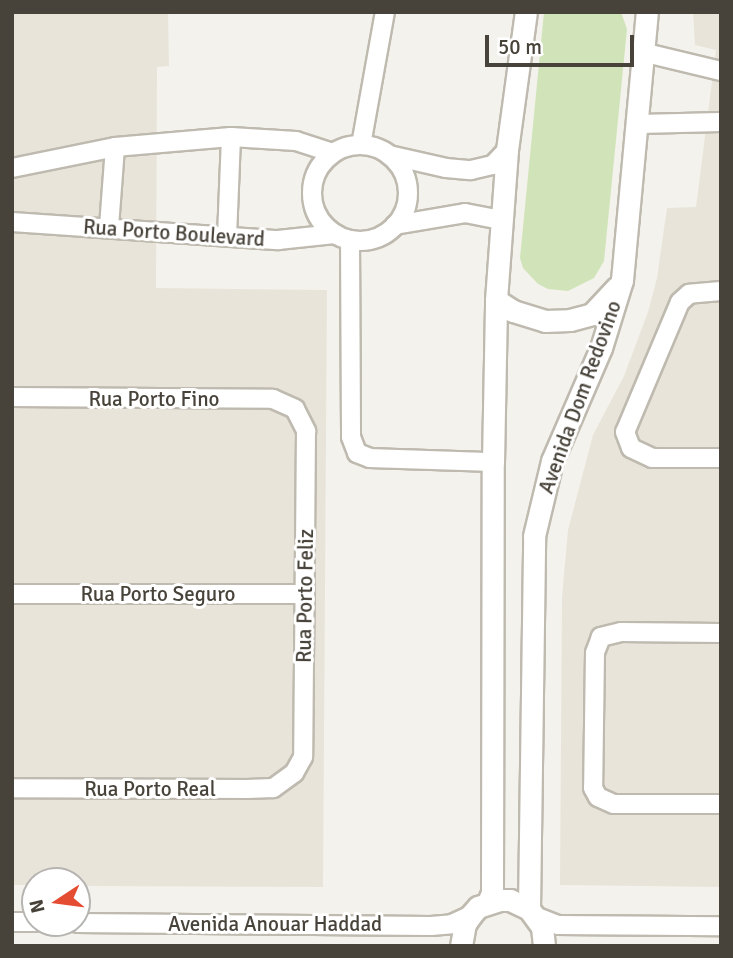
<!DOCTYPE html>
<html>
<head>
<meta charset="utf-8">
<style>
  body { margin:0 }
  #map { position:relative; width:733px; height:958px; overflow:hidden; background:#f4f2ec; font-family:Signika,sans-serif }
  div>[style] { position:absolute }
  .residential>* { inset:0; background:#e8e4da }
  .green>* { inset:0; background:#d1e4b9 }
  .roads { filter:drop-shadow(2px 0 #bfbaaf) drop-shadow(-2px 0 #bfbaaf) drop-shadow(0 2px #bfbaaf) drop-shadow(0 -2px #bfbaaf) }
  .minor>* { height:18px; margin:-9px; padding:0 9px; transform-origin:9px; border-radius:9px; background:#fff }
  .minor>.ring { margin:-9px; padding:0; box-sizing:content-box; background:none; border:18px solid #fff; border-radius:50% }
  .tertiary>* { height:21px; margin:-10.5px; padding:0 10.5px; transform-origin:10.5px; border-radius:10.5px; background:#fff }
  span { translate:-50% -50%; white-space:nowrap; text-align:center; line-height:1.15; -webkit-text-stroke:6px #fff; paint-order:stroke }
  .street-label { font-size:21px; color:#48433a }
  .frame { position:absolute; inset:0; border:14px solid #48433a; pointer-events:none }
  .north { position:absolute; left:21px; top:867px; width:70px; height:70px; box-sizing:border-box; background:#fff; border:2px solid #b6b4b0; border-radius:50%; rotate:257deg; font-size:19px; font-weight:700; line-height:28px; text-align:center; color:#48433a }
  .north::after { content:''; display:block; margin:auto; width:24px; height:32px; background:#e54d32; clip-path:polygon(50% 0,100% 100%,50% 72%,0 100%) }
  .scale { position:absolute; left:485px; top:35px; width:149px; height:32px; box-sizing:border-box; border:4px solid #48433a; border-top:0; padding-left:9px; font-size:21px; line-height:24px; white-space:nowrap; color:#48433a; -webkit-text-stroke:5px #fff; paint-order:stroke }
</style>
</head>
<body>
<div id="map">
  <div class="residential">
    <i style="clip-path:polygon(12px 12px,168px 12px,169px 66px,157px 67px,156px 288px,327px 290px,323px 887px,77px 886px,77px 881px,35px 881px,35px 885px,12px 885px)"></i>
    <i style="clip-path:polygon(693px 12px,721px 12px,721px 887px,560px 885px,562px 597px,568px 530px,593px 435px,624px 376px,648px 312px,657px 278px,667px 208px,696px 207px,716px 50px,695px 45px)"></i>
  </div>
  <div class="green">
    <i style="clip-path:polygon(544px 12px,621px 12px,627px 29px,604px 261px,594px 278px,568px 291px,548px 289px,538px 284px,523px 268px,520px 258px)"></i>
  </div>
  <div class="roads">
    <div class="minor">
      <i style="left:646px;top:53px;width:77px;rotate:13.5deg"></i>
      <i style="left:639px;top:124px;width:82px;rotate:-1.4deg"></i>
      <i style="left:361px;top:145px;width:135px;rotate:-79.8deg"></i>
      <i class="ring" style="left:312px;top:145px;width:78px;height:78px"></i>
      <i style="left:389px;top:155px;width:58px;rotate:12.8deg"></i>
      <i style="left:446px;top:168px;width:25px;rotate:5deg"></i>
      <i style="left:471px;top:170px;width:23px;rotate:-13deg"></i>
      <i style="left:493px;top:165px;width:21px;rotate:-47deg"></i>
      <i style="left:12px;top:168px;width:105px;rotate:-11.5deg"></i>
      <i style="left:115px;top:147px;width:116px;rotate:-4.9deg"></i>
      <i style="left:231px;top:137px;width:65px;rotate:3.5deg"></i>
      <i style="left:296px;top:141px;width:38px;rotate:18deg"></i>
      <i style="left:12px;top:222px;width:267px;rotate:3.9deg"></i>
      <i style="left:278px;top:240px;width:57px;rotate:-6deg"></i>
      <i style="left:395px;top:225px;width:71px;rotate:-9.7deg"></i>
      <i style="left:465px;top:213px;width:36px;rotate:11deg"></i>
      <i style="left:109px;top:227px;width:80px;rotate:-85.7deg"></i>
      <i style="left:227px;top:237px;width:100px;rotate:-87.7deg"></i>
      <i style="left:350px;top:240px;width:197px;rotate:89.7deg"></i>
      <i style="left:351px;top:437px;width:17px;rotate:69deg"></i>
      <i style="left:357px;top:453px;width:14px;rotate:21deg"></i>
      <i style="left:370px;top:458px;width:123px;rotate:1.9deg"></i>
      <i style="left:721px;top:291px;width:32px;rotate:175deg"></i>
      <i style="left:689px;top:294px;width:12px;rotate:138deg"></i>
      <i style="left:680px;top:302px;width:141px;rotate:112.9deg"></i>
      <i style="left:625px;top:432px;width:17px;rotate:69deg"></i>
      <i style="left:631px;top:448px;width:23px;rotate:25deg"></i>
      <i style="left:652px;top:458px;width:69px"></i>
      <i style="left:12px;top:397px;width:261px;rotate:0.4deg"></i>
      <i style="left:273px;top:399px;width:24px;rotate:24deg"></i>
      <i style="left:295px;top:409px;width:25px;rotate:63deg"></i>
      <i style="left:306px;top:431px;width:326px;rotate:90.5deg"></i>
      <i style="left:303px;top:757px;width:18px;rotate:119deg"></i>
      <i style="left:294px;top:773px;width:26px;rotate:144deg"></i>
      <i style="left:273px;top:788px;width:26px;rotate:178deg"></i>
      <i style="left:247px;top:789px;width:235px;rotate:-179.8deg"></i>
      <i style="left:12px;top:594px;width:293px"></i>
      <i style="left:721px;top:633px;width:100px;rotate:-179.4deg"></i>
      <i style="left:621px;top:632px;width:21px;rotate:166deg"></i>
      <i style="left:601px;top:637px;width:17px;rotate:111deg"></i>
      <i style="left:595px;top:653px;width:135px;rotate:90.8deg"></i>
      <i style="left:593px;top:788px;width:10px;rotate:61deg"></i>
      <i style="left:598px;top:797px;width:17px;rotate:24deg"></i>
      <i style="left:614px;top:804px;width:107px"></i>
      <i style="left:537px;top:917px;width:22px;rotate:21deg"></i>
      <i style="left:558px;top:925px;width:163px;rotate:0.4deg"></i>
      <i style="left:12px;top:922px;width:23px"></i>
      <i style="left:77px;top:923px;width:354px;rotate:0.5deg"></i>
      <i style="left:431px;top:926px;width:21px;rotate:-5deg"></i>
      <i style="left:452px;top:924px;width:21px;rotate:-25deg"></i>
    </div>
    <div class="tertiary">
      <i style="left:496px;top:300px;width:20px;rotate:33deg"></i>
      <i style="left:513px;top:311px;width:34px;rotate:17deg"></i>
      <i style="left:545px;top:321px;width:25px;rotate:-2deg"></i>
      <i style="left:570px;top:320px;width:23px;rotate:-15deg"></i>
      <i style="left:592px;top:314px;width:37px;rotate:-47deg"></i>
      <i style="left:488px;top:902px;width:10px;rotate:-66deg"></i>
      <i style="left:492px;top:893px;width:431px;rotate:-89.9deg"></i>
      <i style="left:493px;top:462px;width:162px;rotate:-88.9deg"></i>
      <i style="left:496px;top:300px;width:150px;rotate:-85.8deg"></i>
      <i style="left:507px;top:150px;width:139px;rotate:-82.2deg"></i>
      <i style="left:529px;top:909px;width:373px;rotate:-89.2deg"></i>
      <i style="left:534px;top:536px;width:77px;rotate:-76.5deg"></i>
      <i style="left:552px;top:461px;width:123px;rotate:-66.6deg"></i>
      <i style="left:601px;top:348px;width:71px;rotate:-72.8deg"></i>
      <i style="left:622px;top:280px;width:269px;rotate:-84.7deg"></i>
      <i style="left:461px;top:946px;width:22px;rotate:-80deg"></i>
      <i style="left:465px;top:924px;width:11px;rotate:-56deg"></i>
      <i style="left:471px;top:915px;width:11px;rotate:-49deg"></i>
      <i style="left:478px;top:907px;width:22px;rotate:-18deg"></i>
      <i style="left:499px;top:900px;width:11px"></i>
      <i style="left:510px;top:900px;width:21px;rotate:25deg"></i>
      <i style="left:529px;top:909px;width:22px;rotate:54deg"></i>
      <i style="left:542px;top:927px;width:19px;rotate:84deg"></i>
    </div>
  </div>
  <div class="street-label">
    <span style="left:174px;top:233px;rotate:4deg">Rua Porto Boulevard</span>
    <span style="left:580px;top:397px;rotate:-70deg">Avenida Dom Redovino</span>
    <span style="left:154px;top:399px">Rua Porto Fino</span>
    <span style="left:158px;top:594px">Rua Porto Seguro</span>
    <span style="left:305px;top:596px;rotate:-89deg">Rua Porto Feliz</span>
    <span style="left:150px;top:789px">Rua Porto Real</span>
    <span style="left:275px;top:924px">Avenida Anouar Haddad</span>
  </div>
  <div class="frame"></div>
  <div class="north">N</div>
  <div class="scale">50 m</div>
</div>
</body>
</html>
